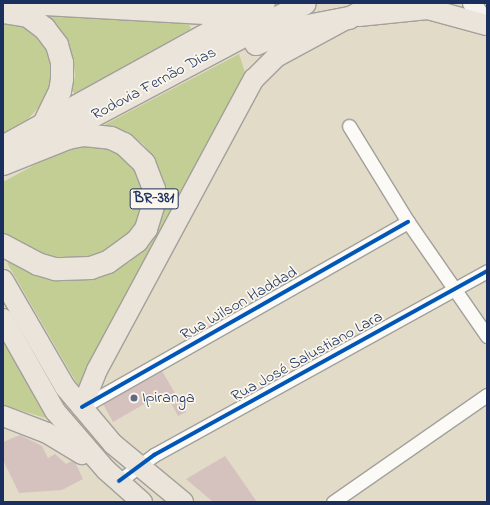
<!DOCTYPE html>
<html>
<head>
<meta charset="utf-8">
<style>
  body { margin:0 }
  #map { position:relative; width:490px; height:505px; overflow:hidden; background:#e2dbc8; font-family:"Indie Flower",sans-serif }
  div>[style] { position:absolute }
  .green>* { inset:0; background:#c3ce94 }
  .building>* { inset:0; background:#d5c2bf }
  .roads { filter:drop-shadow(1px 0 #a2a09b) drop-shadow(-1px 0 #a2a09b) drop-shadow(0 1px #a2a09b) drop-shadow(0 -1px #a2a09b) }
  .street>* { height:13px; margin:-6.5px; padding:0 6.5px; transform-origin:6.5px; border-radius:6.5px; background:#fbfaf7 }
  .secondary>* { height:18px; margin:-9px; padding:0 9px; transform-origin:9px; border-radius:9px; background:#f5f1ec }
  .primary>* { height:20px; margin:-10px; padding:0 10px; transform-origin:10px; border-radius:10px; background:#ebe4db }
  .highway>* { height:22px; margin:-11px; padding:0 11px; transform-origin:11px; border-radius:11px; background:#ebe4db }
  .cycleway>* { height:4px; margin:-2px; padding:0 2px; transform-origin:2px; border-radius:2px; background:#0057b8 }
  .dots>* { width:11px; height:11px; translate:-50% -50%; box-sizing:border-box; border:2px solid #fbf7ec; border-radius:50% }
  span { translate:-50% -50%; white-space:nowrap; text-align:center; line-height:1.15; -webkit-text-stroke:3.5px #fbf7ec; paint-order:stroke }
  .shield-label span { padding:1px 3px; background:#fbf7ec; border:1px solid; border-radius:3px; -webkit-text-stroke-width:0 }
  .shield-label { font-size:15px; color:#1b2f5e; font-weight:700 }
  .street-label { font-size:16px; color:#1b2f5e }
  .poi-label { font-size:16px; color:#1b2f5e }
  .left { translate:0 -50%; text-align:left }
  .frame { position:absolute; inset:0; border:4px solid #1b2f5e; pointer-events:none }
</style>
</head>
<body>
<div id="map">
  <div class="green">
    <i style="clip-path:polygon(3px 6px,188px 23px,191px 29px,75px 94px,72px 90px,75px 75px,73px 62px)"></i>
    <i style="clip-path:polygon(3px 21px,31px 29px,42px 40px,50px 55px,52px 71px,49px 92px,40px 106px,28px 119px,3px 133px)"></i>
    <i style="clip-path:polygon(239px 54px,246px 75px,120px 312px,99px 345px,86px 371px,84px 384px,79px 387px,7px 263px,11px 261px,33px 274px,53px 280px,73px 281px,94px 279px,130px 262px,155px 235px,165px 204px,165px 187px,153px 157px,143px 144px,130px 134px,104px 125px)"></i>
    <i style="clip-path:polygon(85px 145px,108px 148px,119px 152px,135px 169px,143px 190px,144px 202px,137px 224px,130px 234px,104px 253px,89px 258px,57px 259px,21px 245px,3px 232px,3px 182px,62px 150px)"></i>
    <i style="clip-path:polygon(3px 336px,52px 420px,3px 405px)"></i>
  </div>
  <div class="building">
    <i style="clip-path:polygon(162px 371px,186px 412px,178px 416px,165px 392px,113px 422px,103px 404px)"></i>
    <i style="clip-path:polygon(20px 435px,42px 446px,48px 458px,55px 454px,66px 464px,72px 461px,76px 464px,83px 479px,62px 490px,19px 493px,3px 460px,3px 442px)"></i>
    <i style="clip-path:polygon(225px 456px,257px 502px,213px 502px,186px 479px)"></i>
  </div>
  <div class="roads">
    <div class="street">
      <i style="left:349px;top:126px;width:113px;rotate:58.4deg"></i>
      <i style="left:408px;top:222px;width:139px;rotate:55.3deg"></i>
      <i style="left:82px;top:407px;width:375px;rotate:-29.6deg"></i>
      <i style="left:119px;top:481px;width:44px;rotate:-36.6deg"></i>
      <i style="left:154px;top:455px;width:380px;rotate:-28.9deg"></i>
      <i style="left:333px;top:502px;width:188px;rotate:-34.8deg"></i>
    </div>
    <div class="secondary">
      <i style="left:472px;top:3px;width:27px;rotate:57deg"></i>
    </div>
    <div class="primary">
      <i style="left:359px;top:16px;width:69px;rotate:-5.8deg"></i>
      <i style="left:428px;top:9px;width:60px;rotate:15.4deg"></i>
      <i style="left:3px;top:280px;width:124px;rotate:59.9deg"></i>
      <i style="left:65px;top:387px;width:75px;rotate:49.9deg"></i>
      <i style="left:113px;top:444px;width:91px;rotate:39.6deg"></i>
      <i style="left:3px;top:319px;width:106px;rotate:60.5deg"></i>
      <i style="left:55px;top:411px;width:78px;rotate:49.2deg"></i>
      <i style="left:106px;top:470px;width:48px;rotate:41.6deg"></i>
      <i style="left:82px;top:407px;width:40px;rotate:-68deg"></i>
      <i style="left:97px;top:370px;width:331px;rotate:-61.7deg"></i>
      <i style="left:254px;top:79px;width:31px;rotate:-45deg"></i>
      <i style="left:276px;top:57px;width:114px;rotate:-28.4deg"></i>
      <i style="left:3px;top:416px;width:47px;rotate:21.1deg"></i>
      <i style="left:47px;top:433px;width:41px;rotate:31deg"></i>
    </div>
    <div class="highway">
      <i style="left:27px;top:3px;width:214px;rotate:3.2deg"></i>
      <i style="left:3px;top:12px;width:25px;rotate:9deg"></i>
      <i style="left:28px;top:16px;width:21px;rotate:37deg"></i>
      <i style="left:45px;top:29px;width:20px;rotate:53deg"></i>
      <i style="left:57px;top:45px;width:19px;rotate:74deg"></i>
      <i style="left:62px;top:63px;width:16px;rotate:90deg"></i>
      <i style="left:62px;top:79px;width:12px;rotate:99deg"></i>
      <i style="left:60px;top:91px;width:37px;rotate:116deg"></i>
      <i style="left:256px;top:44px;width:39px;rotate:-23deg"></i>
      <i style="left:292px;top:29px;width:58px;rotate:-10.9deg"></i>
      <i style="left:61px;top:133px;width:276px;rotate:-28deg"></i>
      <i style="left:3px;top:147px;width:298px;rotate:-28.9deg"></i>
      <i style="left:3px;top:164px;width:70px;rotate:-21.8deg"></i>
      <i style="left:68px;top:138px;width:16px;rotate:-11deg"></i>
      <i style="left:84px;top:135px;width:27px;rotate:6deg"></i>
      <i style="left:111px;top:138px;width:14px;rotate:25deg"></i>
      <i style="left:124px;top:144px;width:28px;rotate:44deg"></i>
      <i style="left:144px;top:163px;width:28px;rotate:69deg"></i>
      <i style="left:154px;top:189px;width:14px;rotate:90deg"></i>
      <i style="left:154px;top:203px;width:27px;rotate:107deg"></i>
      <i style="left:146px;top:229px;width:15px;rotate:127deg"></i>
      <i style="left:137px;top:241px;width:36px;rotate:144deg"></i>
      <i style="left:108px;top:262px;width:18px;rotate:161deg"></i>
      <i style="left:91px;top:268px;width:36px;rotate:178deg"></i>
      <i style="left:55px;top:269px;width:18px;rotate:-164deg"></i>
      <i style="left:38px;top:264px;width:40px;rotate:-152deg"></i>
    </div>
  </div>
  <div class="cycleway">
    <i style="left:82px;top:407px;width:375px;rotate:-29.6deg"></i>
    <i style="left:119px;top:481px;width:44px;rotate:-36.6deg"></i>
    <i style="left:154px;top:455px;width:380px;rotate:-28.9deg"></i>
  </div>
  <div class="dots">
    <i style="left:134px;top:398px;background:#616b83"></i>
  </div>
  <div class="shield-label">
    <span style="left:154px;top:199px">BR-381</span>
  </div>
  <div class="street-label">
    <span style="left:154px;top:84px;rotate:-28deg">Rodovia Fernão Dias</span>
    <span style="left:239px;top:304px;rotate:-30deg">Rua Wilson Haddad</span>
    <span style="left:307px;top:357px;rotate:-29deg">Rua José Salustiano Lara</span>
  </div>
  <div class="poi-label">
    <span class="left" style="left:142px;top:398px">Ipiranga</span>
  </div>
  <div class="frame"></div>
</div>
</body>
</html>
